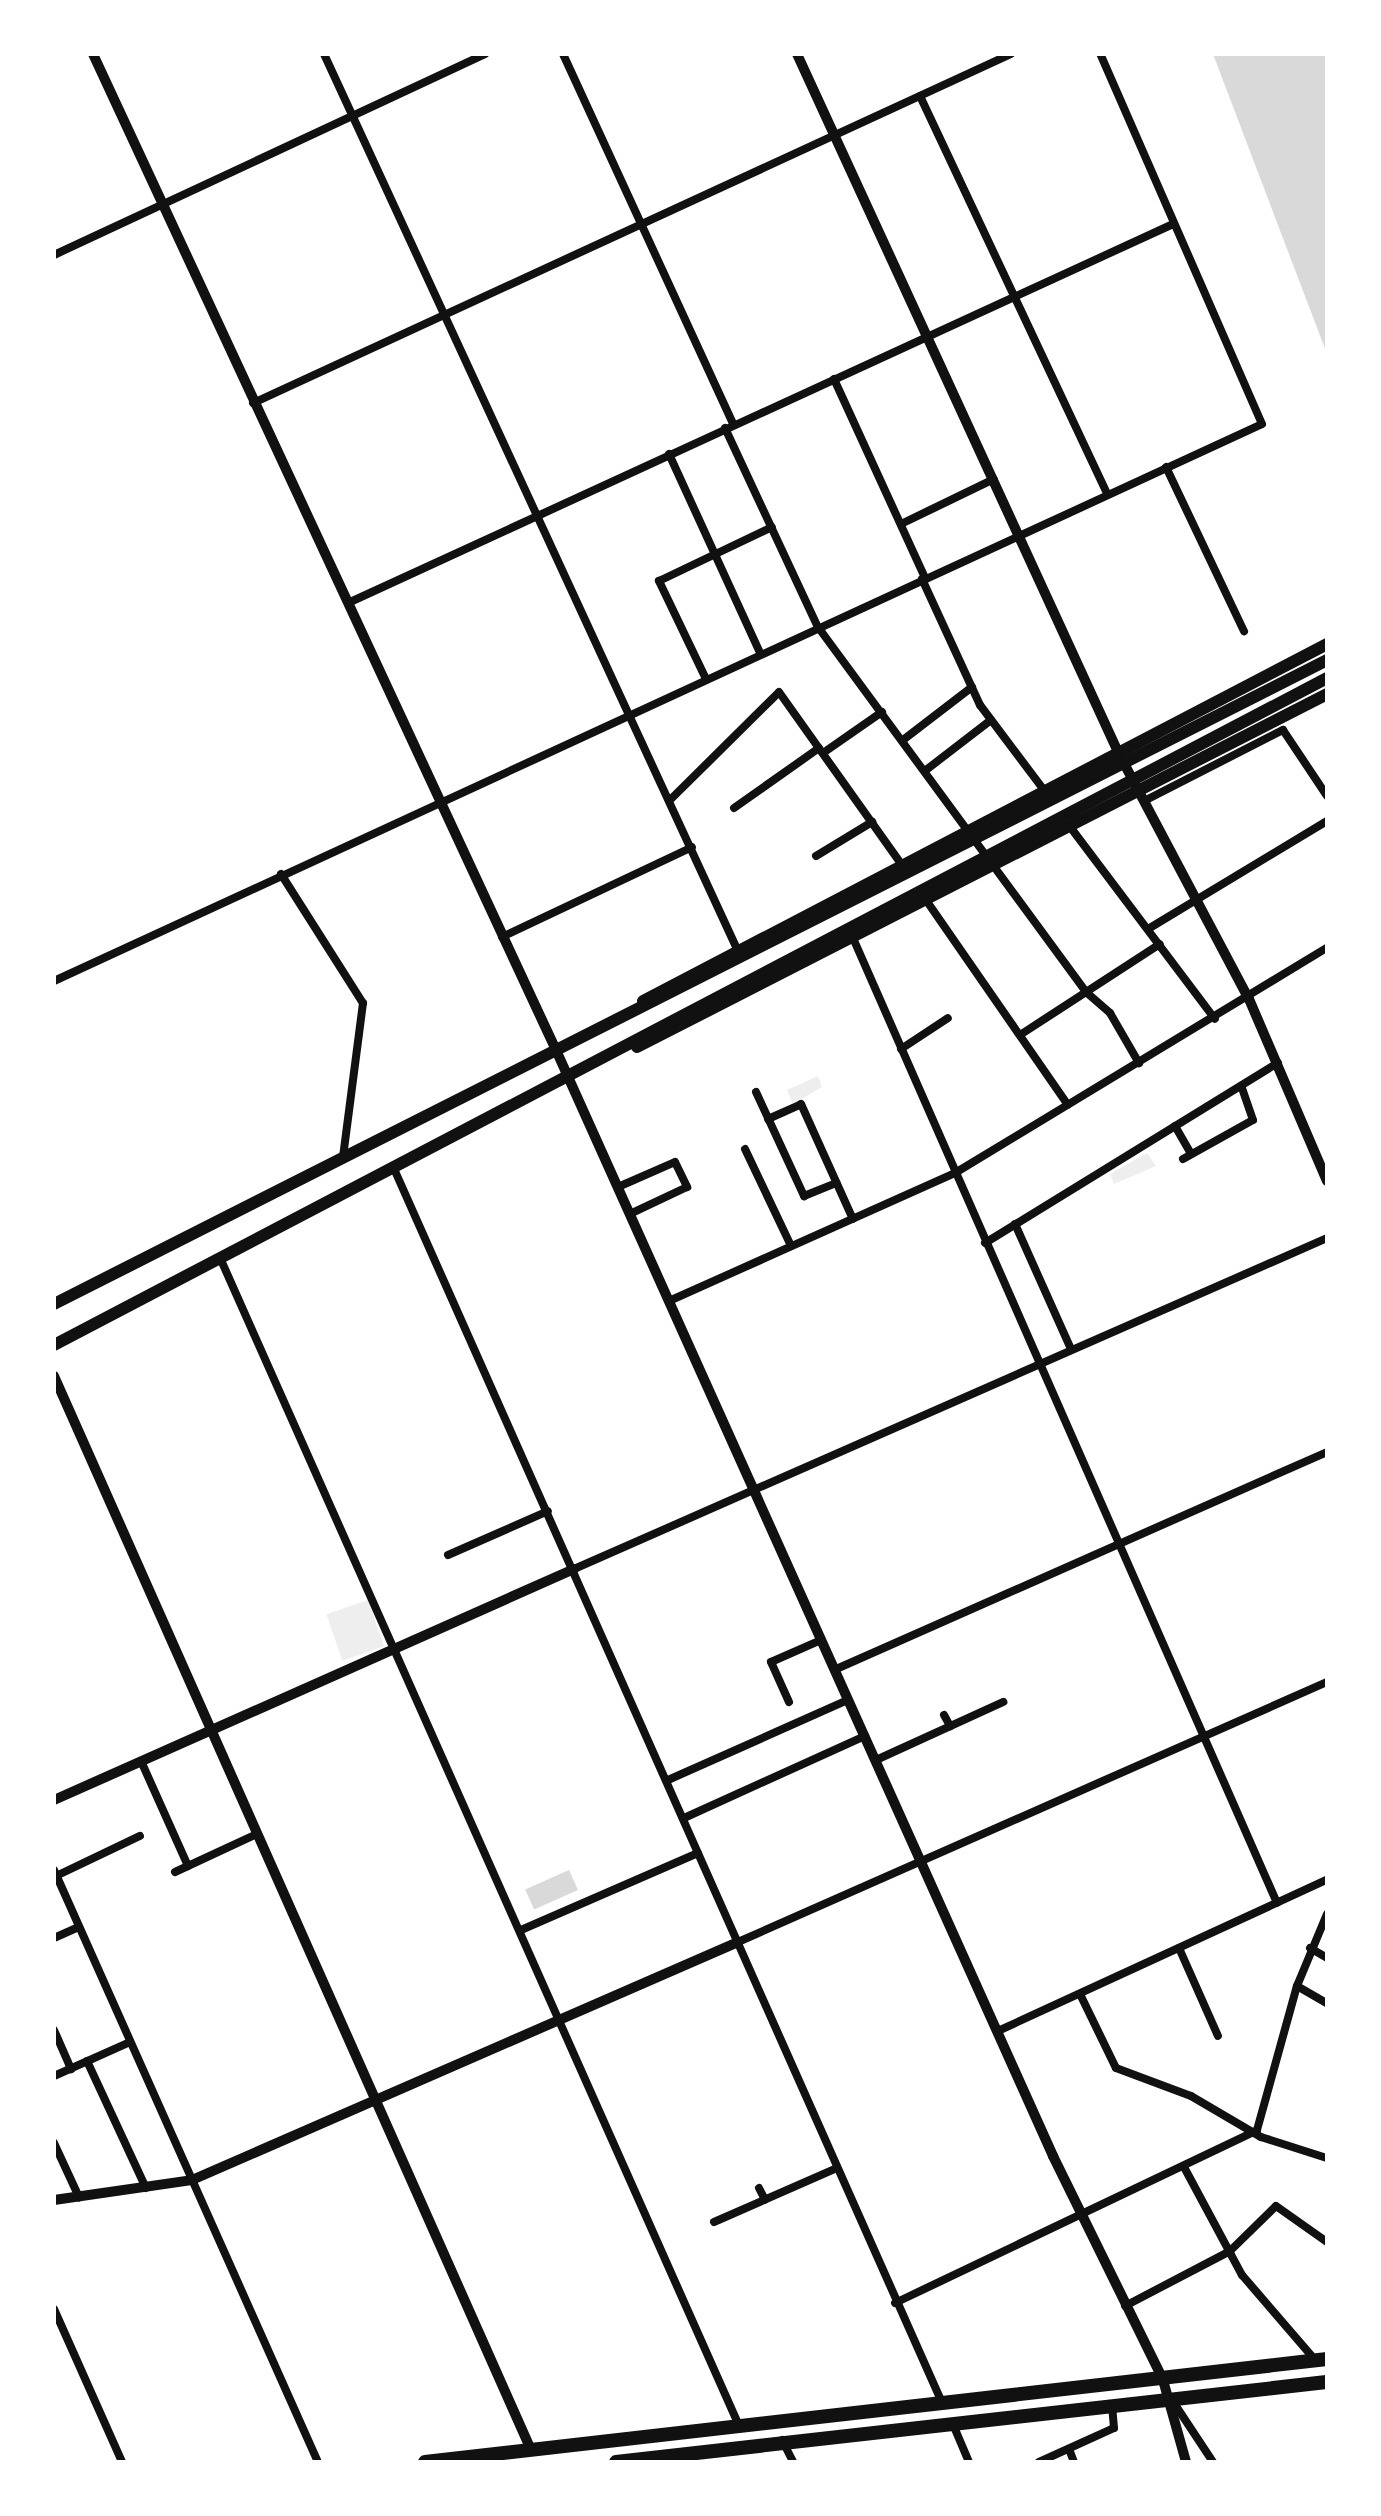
<!DOCTYPE html>
<html>
<head>
<meta charset="utf-8">
<style>
  body { margin:0 }
  #map { position:relative; width:1381px; height:2516px; overflow:hidden; background:#fff; font-family:"IBM Plex Sans",sans-serif }
  div>[style] { position:absolute }
  .green>* { inset:0; background:#eee; transform-origin:0 0 }
  .water>* { inset:0; background:#d9d9d9; transform-origin:0 0 }
  .minor>* { height:8px; margin:-4px; padding:0 4px; transform-origin:4px; border-radius:4px; background:#111 }
  .tertiary>* { height:10px; margin:-5px; padding:0 5px; transform-origin:5px; border-radius:5px; background:#111 }
  .primary>* { height:12px; margin:-6px; padding:0 6px; transform-origin:6px; border-radius:6px; background:#111 }
  .trunk>* { height:14px; margin:-7px; padding:0 7px; transform-origin:7px; border-radius:7px; background:#111 }
  span { translate:-50% -50%; white-space:nowrap; text-align:center; line-height:1.15; -webkit-text-stroke:6px #fff; paint-order:stroke }
  .frame { position:absolute; inset:0; border:56px solid #fff; pointer-events:none }
</style>
</head>
<body>
<div id="map">
  <div class="green">
    <i style="clip-path:polygon(818px 1076px,822px 1087px,793px 1104px,787px 1090px)"></i>
    <i style="clip-path:polygon(1147px 1153px,1156px 1166px,1114px 1184px,1110px 1174px)"></i>
    <i style="left:368px;top:1600px;width:49px;height:44px;rotate:71deg"></i>
  </div>
  <div class="water">
    <i style="clip-path:polygon(1213px 54px,1327px 54px,1327px 354px)"></i>
    <i style="left:569px;top:1870px;width:22px;height:48px;rotate:66deg"></i>
  </div>
  <div class="minor">
    <i style="left:324px;top:54px;width:986px;rotate:65.23deg"></i>
    <i style="left:563px;top:54px;width:407px;rotate:65.3deg"></i>
    <i style="left:920px;top:96px;width:440px;rotate:64.8deg"></i>
    <i style="left:54px;top:255px;width:476px;rotate:-25deg"></i>
    <i style="left:834px;top:379px;width:219px;rotate:65.4deg"></i>
    <i style="left:253px;top:403px;width:834px;rotate:-24.72deg"></i>
    <i style="left:725px;top:428px;width:220px;rotate:65deg"></i>
    <i style="left:818px;top:627px;width:453px;rotate:53.7deg"></i>
    <i style="left:1086px;top:992px;width:32px;rotate:41deg"></i>
    <i style="left:1110px;top:1013px;width:58px;rotate:59.9deg"></i>
    <i style="left:669px;top:454px;width:219px;rotate:65.4deg"></i>
    <i style="left:1166px;top:467px;width:182px;rotate:64.6deg"></i>
    <i style="left:901px;top:524px;width:103px;rotate:-25.8deg"></i>
    <i style="left:922px;top:579px;width:139px;rotate:65.3deg"></i>
    <i style="left:980px;top:705px;width:105px;rotate:53.1deg"></i>
    <i style="left:348px;top:603px;width:908px;rotate:-24.67deg"></i>
    <i style="left:706px;top:679px;width:109px;rotate:-115.6deg"></i>
    <i style="left:659px;top:581px;width:125px;rotate:-25.5deg"></i>
    <i style="left:903px;top:740px;width:87px;rotate:-37.5deg"></i>
    <i style="left:823px;top:753px;width:72px;rotate:-34.8deg"></i>
    <i style="left:926px;top:770px;width:82px;rotate:-37.6deg"></i>
    <i style="left:670px;top:800px;width:153px;rotate:-44.7deg"></i>
    <i style="left:779px;top:692px;width:209px;rotate:54.6deg"></i>
    <i style="left:1146px;top:800px;width:154px;rotate:-27.1deg"></i>
    <i style="left:1283px;top:730px;width:79px;rotate:56.3deg"></i>
    <i style="left:734px;top:808px;width:104px;rotate:-35.2deg"></i>
    <i style="left:1071px;top:828px;width:239px;rotate:53deg"></i>
    <i style="left:816px;top:856px;width:66px;rotate:-31.3deg"></i>
    <i style="left:281px;top:874px;width:153px;rotate:57.6deg"></i>
    <i style="left:363px;top:1003px;width:155px;rotate:97.4deg"></i>
    <i style="left:926px;top:900px;width:249px;rotate:55.3deg"></i>
    <i style="left:1148px;top:929px;width:209px;rotate:-31.1deg"></i>
    <i style="left:502px;top:937px;width:210px;rotate:-25.3deg"></i>
    <i style="left:853px;top:938px;width:1054px;rotate:66.28deg"></i>
    <i style="left:54px;top:981px;width:1330px;rotate:-24.75deg"></i>
    <i style="left:1262px;top:424px;width:404px;rotate:-113.6deg"></i>
    <i style="left:1023px;top:1033px;width:163px;rotate:-33deg"></i>
    <i style="left:901px;top:1049px;width:56px;rotate:-33.4deg"></i>
    <i style="left:756px;top:1092px;width:115px;rotate:65.2deg"></i>
    <i style="left:804px;top:1196px;width:35px;rotate:-22deg"></i>
    <i style="left:768px;top:1119px;width:36px;rotate:-24deg"></i>
    <i style="left:801px;top:1104px;width:126px;rotate:65.7deg"></i>
    <i style="left:1175px;top:1126px;width:32px;rotate:60deg"></i>
    <i style="left:745px;top:1149px;width:107px;rotate:64.6deg"></i>
    <i style="left:1183px;top:1159px;width:80px;rotate:-29.1deg"></i>
    <i style="left:1253px;top:1120px;width:36px;rotate:-109deg"></i>
    <i style="left:395px;top:1171px;width:1350px;rotate:66.05deg"></i>
    <i style="left:618px;top:1187px;width:62px;rotate:-23.7deg"></i>
    <i style="left:675px;top:1162px;width:28px;rotate:64deg"></i>
    <i style="left:687px;top:1187px;width:63px;rotate:154.7deg"></i>
    <i style="left:1015px;top:1224px;width:135px;rotate:65.9deg"></i>
    <i style="left:985px;top:1243px;width:344px;rotate:-31.6deg"></i>
    <i style="left:221px;top:1260px;width:1278px;rotate:66.04deg"></i>
    <i style="left:669px;top:1301px;width:313px;rotate:-24.1deg"></i>
    <i style="left:955px;top:1173px;width:435px;rotate:-31.2deg"></i>
    <i style="left:448px;top:1555px;width:109px;rotate:-23.7deg"></i>
    <i style="left:574px;top:1569px;width:823px;rotate:-23.73deg"></i>
    <i style="left:834px;top:1670px;width:539px;rotate:-23.85deg"></i>
    <i style="left:789px;top:1702px;width:44px;rotate:-114.2deg"></i>
    <i style="left:771px;top:1662px;width:55px;rotate:-23.7deg"></i>
    <i style="left:944px;top:1715px;width:13px;rotate:61deg"></i>
    <i style="left:876px;top:1760px;width:140px;rotate:-24.5deg"></i>
    <i style="left:141px;top:1761px;width:115px;rotate:65.9deg"></i>
    <i style="left:668px;top:1780px;width:197px;rotate:-24deg"></i>
    <i style="left:684px;top:1818px;width:199px;rotate:-24.4deg"></i>
    <i style="left:54px;top:1870px;width:648px;rotate:65.97deg"></i>
    <i style="left:175px;top:1872px;width:90px;rotate:-24.9deg"></i>
    <i style="left:56px;top:1876px;width:93px;rotate:-25.5deg"></i>
    <i style="left:521px;top:1930px;width:193px;rotate:-23.5deg"></i>
    <i style="left:54px;top:1938px;width:27px;rotate:-24deg"></i>
    <i style="left:738px;top:1942px;width:644px;rotate:-23.82deg"></i>
    <i style="left:1179px;top:1948px;width:96px;rotate:66.1deg"></i>
    <i style="left:1310px;top:1948px;width:20px;rotate:30deg"></i>
    <i style="left:1297px;top:1986px;width:34px;rotate:30deg"></i>
    <i style="left:1080px;top:1994px;width:82px;rotate:64.1deg"></i>
    <i style="left:1116px;top:2068px;width:80px;rotate:20.5deg"></i>
    <i style="left:1191px;top:2096px;width:81px;rotate:30.4deg"></i>
    <i style="left:1261px;top:2137px;width:69px;rotate:17.7deg"></i>
    <i style="left:54px;top:2030px;width:43px;rotate:66.4deg"></i>
    <i style="left:998px;top:2031px;width:362px;rotate:-24.7deg"></i>
    <i style="left:87px;top:2061px;width:140px;rotate:65.1deg"></i>
    <i style="left:54px;top:2076px;width:83px;rotate:-24.1deg"></i>
    <i style="left:54px;top:2143px;width:60px;rotate:65.2deg"></i>
    <i style="left:1184px;top:2167px;width:123px;rotate:61.8deg"></i>
    <i style="left:1242px;top:2275px;width:112px;rotate:49.3deg"></i>
    <i style="left:759px;top:2188px;width:13px;rotate:63deg"></i>
    <i style="left:714px;top:2222px;width:134px;rotate:-23.7deg"></i>
    <i style="left:895px;top:2303px;width:401px;rotate:-25.5deg"></i>
    <i style="left:1257px;top:2130px;width:149px;rotate:-74.5deg"></i>
    <i style="left:1297px;top:1986px;width:78px;rotate:-67.4deg"></i>
    <i style="left:1125px;top:2306px;width:119px;rotate:-27.6deg"></i>
    <i style="left:1230px;top:2251px;width:64px;rotate:-44.4deg"></i>
    <i style="left:1276px;top:2206px;width:62px;rotate:35.2deg"></i>
    <i style="left:54px;top:2309px;width:167px;rotate:66deg"></i>
    <i style="left:1172px;top:2400px;width:74px;rotate:56.5deg"></i>
    <i style="left:952px;top:2422px;width:43px;rotate:67deg"></i>
    <i style="left:782px;top:2440px;width:25px;rotate:63deg"></i>
    <i style="left:1069px;top:2449px;width:14px;rotate:69deg"></i>
    <i style="left:1039px;top:2462px;width:82px;rotate:-24.4deg"></i>
    <i style="left:1114px;top:2428px;width:21px;rotate:-95deg"></i>
  </div>
  <div class="tertiary">
    <i style="left:93px;top:54px;width:1098px;rotate:65.07deg"></i>
    <i style="left:556px;top:1050px;width:1213px;rotate:65.8deg"></i>
    <i style="left:1053px;top:2156px;width:250px;rotate:63.8deg"></i>
    <i style="left:1163px;top:2380px;width:85px;rotate:74.3deg"></i>
    <i style="left:797px;top:54px;width:768px;rotate:65.3deg"></i>
    <i style="left:1118px;top:752px;width:280px;rotate:62.1deg"></i>
    <i style="left:1249px;top:999px;width:198px;rotate:66.8deg"></i>
    <i style="left:54px;top:1376px;width:1175px;rotate:66.05deg"></i>
    <i style="left:54px;top:1800px;width:569px;rotate:-23.95deg"></i>
    <i style="left:54px;top:2200px;width:139px;rotate:-8.2deg"></i>
    <i style="left:192px;top:2180px;width:596px;rotate:-23.55deg"></i>
  </div>
  <div class="primary">
    <i style="left:643px;top:1001px;width:772px;rotate:-27.56deg"></i>
    <i style="left:637px;top:1047px;width:775px;rotate:-27.09deg"></i>
    <i style="left:54px;top:1304px;width:1427px;rotate:-26.83deg"></i>
    <i style="left:54px;top:1345px;width:1437px;rotate:-27.65deg"></i>
  </div>
  <div class="trunk">
    <i style="left:425px;top:2462px;width:908px;rotate:-6.51deg"></i>
    <i style="left:616px;top:2462px;width:715px;rotate:-6.42deg"></i>
  </div>
  <div class="frame"></div>
</div>
</body>
</html>
